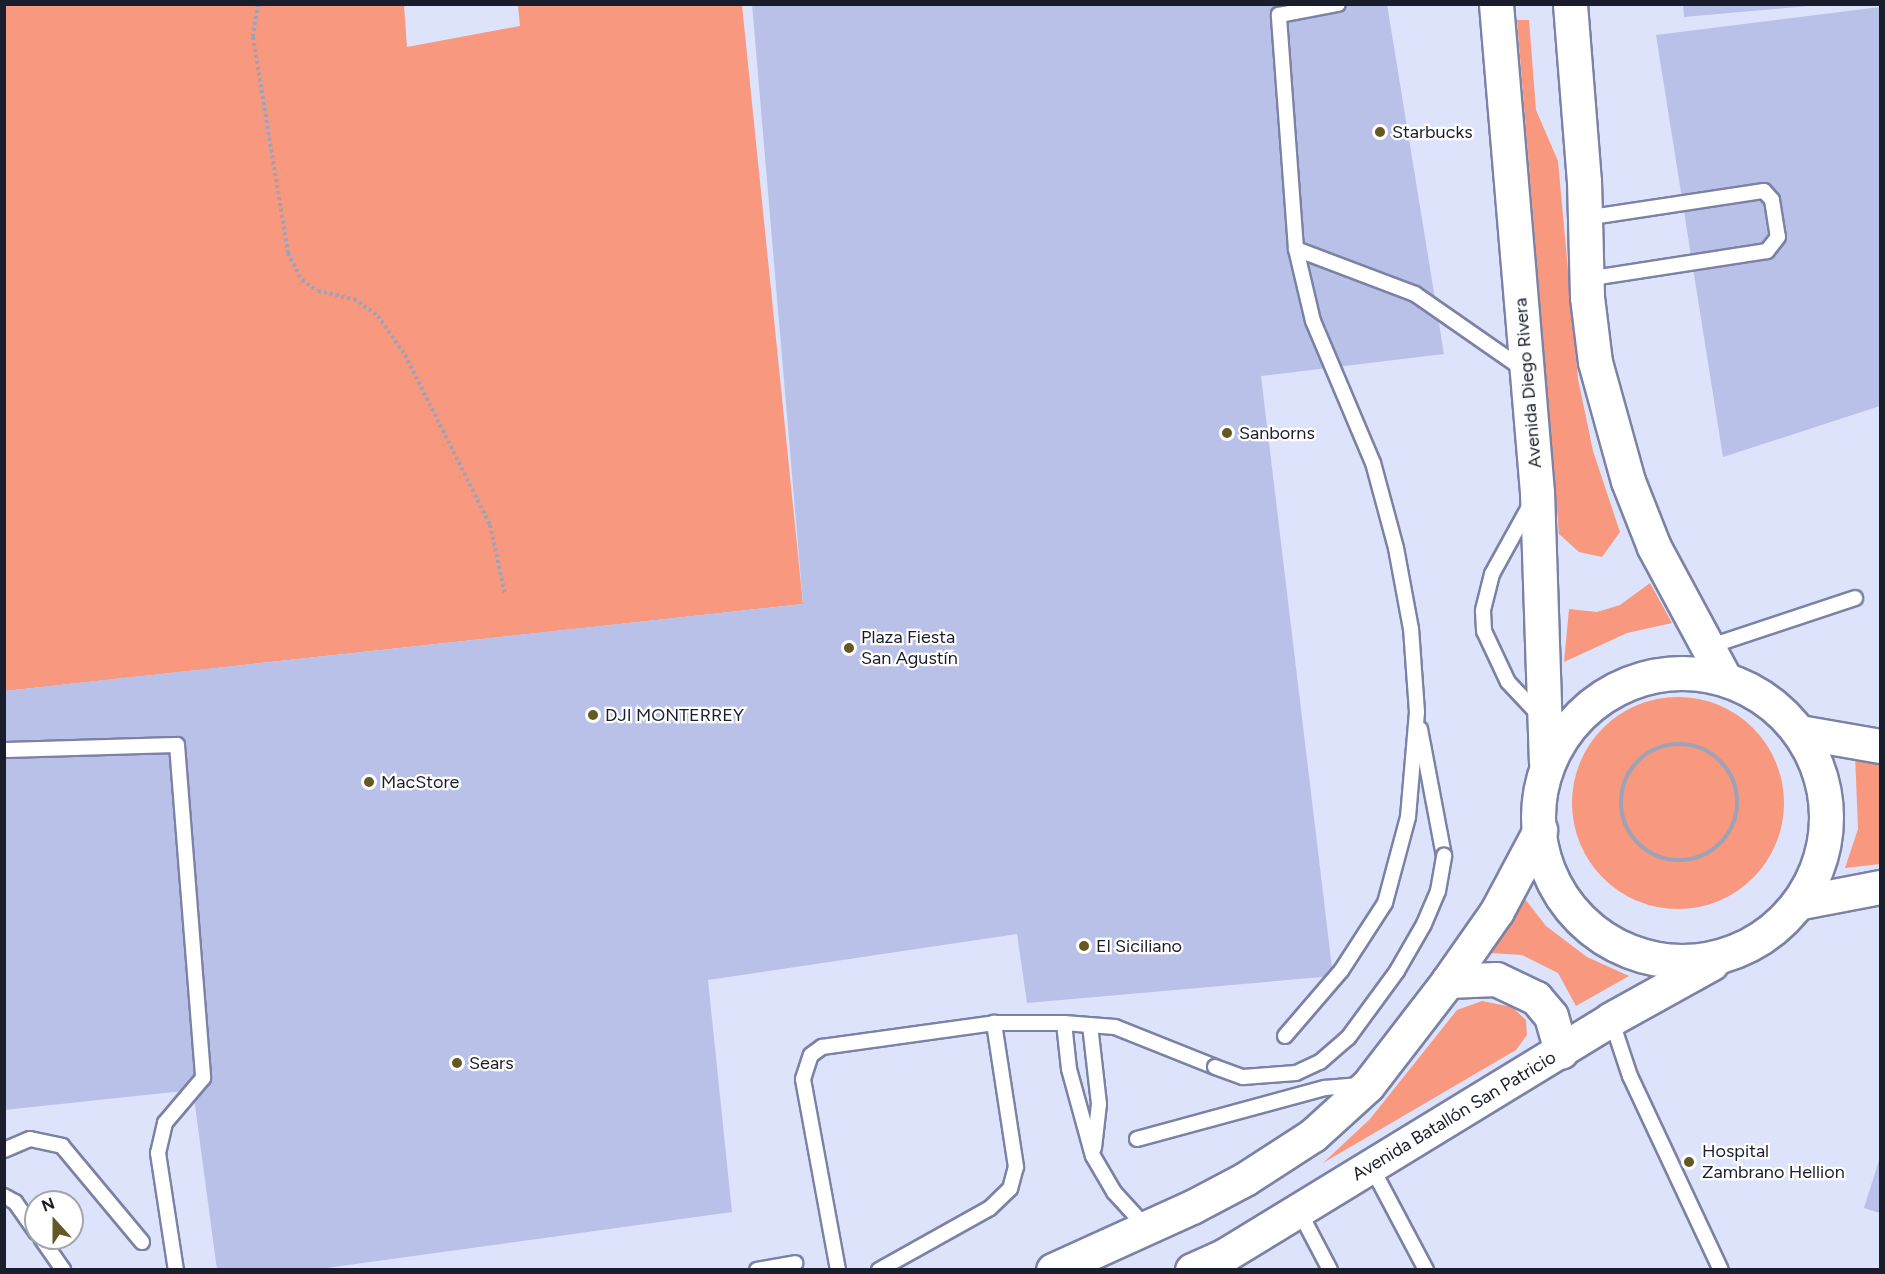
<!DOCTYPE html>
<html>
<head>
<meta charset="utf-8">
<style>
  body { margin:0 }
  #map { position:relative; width:1885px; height:1274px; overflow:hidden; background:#dde3fb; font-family:Figtree,sans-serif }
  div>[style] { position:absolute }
  .green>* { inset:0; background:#f7987f }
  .round { border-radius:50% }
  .building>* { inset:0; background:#b9c1e8 }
  .path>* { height:4px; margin-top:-2px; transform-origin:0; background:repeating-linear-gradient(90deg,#9da2b6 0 3px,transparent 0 6px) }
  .path>.ring { margin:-2px; padding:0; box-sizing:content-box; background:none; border:4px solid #9da2b6; border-radius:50% }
  .roads { filter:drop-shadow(2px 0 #7b82a6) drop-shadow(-2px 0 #7b82a6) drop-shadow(0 2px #7b82a6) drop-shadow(0 -2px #7b82a6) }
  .service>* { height:14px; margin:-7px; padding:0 7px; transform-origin:7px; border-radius:7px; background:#fff }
  .tertiary>* { height:33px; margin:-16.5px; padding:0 16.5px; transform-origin:16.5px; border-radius:16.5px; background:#fff }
  .tertiary>.ring { margin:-16.5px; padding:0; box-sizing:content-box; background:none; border:33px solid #fff; border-radius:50% }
  .bridges { filter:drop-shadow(2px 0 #7b82a6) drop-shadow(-2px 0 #7b82a6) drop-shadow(0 2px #7b82a6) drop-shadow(0 -2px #7b82a6) }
  .service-bridge>* { height:14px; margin:-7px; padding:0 7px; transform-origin:7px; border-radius:7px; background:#fff }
  .dots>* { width:16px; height:16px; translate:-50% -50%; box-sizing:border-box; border:3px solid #fff; border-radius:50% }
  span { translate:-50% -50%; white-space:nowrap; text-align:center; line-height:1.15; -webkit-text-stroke:4.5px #fff; paint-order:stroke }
  .poi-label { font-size:18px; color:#1a1d2b }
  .left { translate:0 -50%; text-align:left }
  .street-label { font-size:18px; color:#1a1d2b }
  .frame { position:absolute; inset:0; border:6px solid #1a1d2b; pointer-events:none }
  .north { position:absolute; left:24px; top:1190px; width:60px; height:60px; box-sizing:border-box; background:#fff; border:2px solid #a3a5aa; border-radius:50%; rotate:339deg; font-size:16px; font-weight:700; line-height:24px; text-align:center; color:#1a1d2b }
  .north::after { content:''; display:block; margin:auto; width:21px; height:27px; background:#645824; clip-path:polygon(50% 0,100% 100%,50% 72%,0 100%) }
</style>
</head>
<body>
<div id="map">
  <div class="green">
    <i style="clip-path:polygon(4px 5px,404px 5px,407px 47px,520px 26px,518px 5px,742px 5px,803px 604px,5px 691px)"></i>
    <i style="clip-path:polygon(1517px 20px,1529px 20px,1536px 110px,1558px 161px,1578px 379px,1593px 451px,1620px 532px,1602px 557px,1579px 552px,1559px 534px)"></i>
    <i style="clip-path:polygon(1650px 583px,1672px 623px,1627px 633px,1564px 662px,1569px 609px,1597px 612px,1620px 605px)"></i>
    <i class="round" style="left:1572px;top:697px;width:212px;height:212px"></i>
    <i style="clip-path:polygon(1855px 754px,1880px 762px,1880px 864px,1845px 868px,1858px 829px)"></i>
    <i style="clip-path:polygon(1518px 890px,1546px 926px,1587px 957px,1629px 976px,1576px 1006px,1558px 973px,1522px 955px,1490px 953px)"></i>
    <i style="clip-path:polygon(1482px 1001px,1512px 1007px,1526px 1020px,1527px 1035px,1516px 1050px,1323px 1163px,1370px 1119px,1457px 1010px)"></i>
  </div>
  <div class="building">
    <i style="clip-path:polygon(752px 4px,1387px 4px,1444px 354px,1261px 376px,1333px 976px,1027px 1003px,1017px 934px,708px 980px,732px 1212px,312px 1270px,217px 1270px,193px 1090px,4px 1110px,4px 691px,803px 604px)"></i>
    <i style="clip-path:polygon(1683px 4px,1808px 4px,1808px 6px,1684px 17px)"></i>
    <i style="clip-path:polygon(1880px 7px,1880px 406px,1723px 457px,1656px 35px)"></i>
    <i style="clip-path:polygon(1880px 1157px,1880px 1213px,1864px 1208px)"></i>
  </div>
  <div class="path">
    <i style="left:258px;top:4px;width:33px;rotate:99deg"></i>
    <i style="left:253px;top:37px;width:219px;rotate:80.8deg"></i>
    <i style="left:288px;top:253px;width:30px;rotate:63deg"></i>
    <i style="left:302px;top:280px;width:19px;rotate:35deg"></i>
    <i style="left:318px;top:291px;width:37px;rotate:13deg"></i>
    <i style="left:354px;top:299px;width:29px;rotate:35deg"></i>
    <i style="left:378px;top:316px;width:47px;rotate:55.3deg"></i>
    <i style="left:405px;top:355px;width:190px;rotate:63.4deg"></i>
    <i style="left:490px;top:525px;width:71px;rotate:77.7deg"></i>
    <i class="ring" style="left:1621px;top:744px;width:112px;height:112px"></i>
  </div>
  <div class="roads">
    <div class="service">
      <i style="left:1585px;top:218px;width:181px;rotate:-8.6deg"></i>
      <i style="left:1764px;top:191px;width:12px;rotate:48deg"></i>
      <i style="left:1772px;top:200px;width:37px;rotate:81deg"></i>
      <i style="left:1778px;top:237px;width:18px;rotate:128deg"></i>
      <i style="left:1767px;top:251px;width:182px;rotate:171.2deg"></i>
      <i style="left:1296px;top:249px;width:127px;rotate:20.7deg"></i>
      <i style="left:1415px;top:294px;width:131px;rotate:34.8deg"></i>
      <i style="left:1530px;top:505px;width:79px;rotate:118.8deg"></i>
      <i style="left:1492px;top:574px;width:38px;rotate:104deg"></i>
      <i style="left:1483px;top:611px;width:20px;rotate:87deg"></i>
      <i style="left:1484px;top:631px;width:56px;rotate:64.8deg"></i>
      <i style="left:1508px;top:682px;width:45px;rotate:46.8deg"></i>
      <i style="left:1708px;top:647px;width:155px;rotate:-18.4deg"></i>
      <i style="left:1420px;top:729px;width:129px;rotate:79.3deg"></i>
      <i style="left:4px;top:750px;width:173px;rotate:-1.7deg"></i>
      <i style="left:177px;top:745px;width:334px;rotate:85.5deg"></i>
      <i style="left:203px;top:1078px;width:59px;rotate:130.2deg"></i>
      <i style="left:165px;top:1123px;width:31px;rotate:103deg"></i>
      <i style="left:158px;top:1153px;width:118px;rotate:81.3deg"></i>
      <i style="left:1611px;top:1019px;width:60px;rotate:71.6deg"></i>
      <i style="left:1630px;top:1076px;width:214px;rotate:64.9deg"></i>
      <i style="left:1064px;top:1023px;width:46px;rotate:83.8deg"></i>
      <i style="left:1069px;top:1069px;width:90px;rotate:74.6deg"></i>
      <i style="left:1093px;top:1156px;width:42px;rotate:59.7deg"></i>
      <i style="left:1114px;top:1192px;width:47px;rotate:47.6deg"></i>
      <i style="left:1090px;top:1025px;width:80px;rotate:83.5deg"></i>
      <i style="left:1099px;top:1104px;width:44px;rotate:96.5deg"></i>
      <i style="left:1285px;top:1036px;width:86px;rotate:-49.3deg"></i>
      <i style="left:1341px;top:971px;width:81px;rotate:-57.1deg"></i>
      <i style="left:1385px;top:903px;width:89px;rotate:-75deg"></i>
      <i style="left:1408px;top:817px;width:105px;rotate:-85.1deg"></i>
      <i style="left:1417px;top:712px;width:83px;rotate:-94.1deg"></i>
      <i style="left:1411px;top:629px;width:82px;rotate:-100.5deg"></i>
      <i style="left:1396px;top:548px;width:88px;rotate:-105.1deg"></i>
      <i style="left:1373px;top:463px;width:154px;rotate:-112.9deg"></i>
      <i style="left:1313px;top:321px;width:74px;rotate:-103.3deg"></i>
      <i style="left:1296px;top:249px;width:235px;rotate:-94.2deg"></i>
      <i style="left:1279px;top:15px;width:60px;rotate:-10.6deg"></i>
      <i style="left:1137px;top:1139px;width:195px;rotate:-15.2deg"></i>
      <i style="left:1325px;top:1088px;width:35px;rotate:-5deg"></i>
      <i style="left:4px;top:1150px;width:28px;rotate:-23deg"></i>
      <i style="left:30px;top:1139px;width:33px;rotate:12deg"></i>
      <i style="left:62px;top:1146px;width:125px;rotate:50.2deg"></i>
      <i style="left:1371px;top:1166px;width:118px;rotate:62.1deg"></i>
      <i style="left:4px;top:1196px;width:13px;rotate:29deg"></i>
      <i style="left:15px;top:1202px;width:37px;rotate:55deg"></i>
      <i style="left:1298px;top:1209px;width:69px;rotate:62.3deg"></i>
      <i style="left:41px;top:1238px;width:39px;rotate:55deg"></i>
      <i style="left:757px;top:1270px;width:39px;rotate:-10deg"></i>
      <i style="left:838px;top:1270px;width:194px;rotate:-100.4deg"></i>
      <i style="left:803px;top:1079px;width:25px;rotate:-72deg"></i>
      <i style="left:811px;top:1055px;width:14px;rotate:-36deg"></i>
      <i style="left:822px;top:1047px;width:174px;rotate:-7.9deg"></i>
      <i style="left:994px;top:1023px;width:70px"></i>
      <i style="left:1064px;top:1023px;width:51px;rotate:4.5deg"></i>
      <i style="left:1115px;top:1027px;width:108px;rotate:21.8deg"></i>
      <i style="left:879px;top:1270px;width:127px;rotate:-29.2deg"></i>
      <i style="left:990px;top:1208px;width:28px;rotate:-44deg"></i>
      <i style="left:1010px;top:1189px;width:23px;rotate:-75deg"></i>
      <i style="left:1016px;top:1167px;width:146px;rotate:-98.7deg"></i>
    </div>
    <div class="tertiary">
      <i style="left:1496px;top:4px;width:490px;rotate:85.2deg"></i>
      <i style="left:1537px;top:492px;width:270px;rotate:88.1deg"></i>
      <i style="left:1570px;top:4px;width:178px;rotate:85.5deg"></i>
      <i style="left:1584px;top:181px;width:116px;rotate:88.5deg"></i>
      <i style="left:1587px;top:297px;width:65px;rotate:83deg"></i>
      <i style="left:1595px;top:362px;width:123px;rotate:74.5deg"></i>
      <i style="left:1628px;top:481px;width:71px;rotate:68.5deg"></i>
      <i style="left:1654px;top:547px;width:148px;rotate:61.7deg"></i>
      <i class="ring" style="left:1538px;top:673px;width:255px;height:255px"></i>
      <i style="left:1800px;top:732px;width:81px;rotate:9.9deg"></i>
      <i style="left:1802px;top:902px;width:79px;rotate:-10.9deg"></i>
      <i style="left:1448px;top:981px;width:48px;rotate:-2.4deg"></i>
      <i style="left:1496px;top:979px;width:44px;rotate:25.4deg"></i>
      <i style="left:1536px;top:998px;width:23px;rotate:50deg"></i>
      <i style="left:1551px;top:1016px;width:37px;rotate:74deg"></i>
      <i style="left:1053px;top:1270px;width:153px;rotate:-24.4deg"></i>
      <i style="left:1192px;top:1207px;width:60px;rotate:-27.8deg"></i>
      <i style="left:1245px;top:1179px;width:81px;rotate:-32.9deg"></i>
      <i style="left:1313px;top:1135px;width:74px;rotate:-42.3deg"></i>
      <i style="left:1368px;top:1085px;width:131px;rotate:-52.4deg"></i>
      <i style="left:1448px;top:981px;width:85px;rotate:-55deg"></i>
      <i style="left:1497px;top:911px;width:92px;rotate:-62deg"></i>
      <i style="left:1192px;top:1270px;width:36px;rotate:-24deg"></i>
      <i style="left:1225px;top:1255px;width:452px;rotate:-31.4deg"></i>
      <i style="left:1611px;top:1019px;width:115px;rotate:-29deg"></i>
    </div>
  </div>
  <div class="bridges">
    <div class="service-bridge">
      <i style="left:1215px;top:1067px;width:30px;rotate:20deg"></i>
      <i style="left:1243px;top:1077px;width:53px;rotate:-4.3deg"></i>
      <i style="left:1296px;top:1073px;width:26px;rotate:-25deg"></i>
      <i style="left:1320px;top:1062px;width:37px;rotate:-41deg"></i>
      <i style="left:1348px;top:1038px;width:83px;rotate:-53.8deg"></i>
      <i style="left:1397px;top:971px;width:54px;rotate:-60.1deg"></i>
      <i style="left:1424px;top:924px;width:36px;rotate:-67deg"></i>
      <i style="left:1438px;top:891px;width:36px;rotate:-80deg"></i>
    </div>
  </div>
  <div class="dots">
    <i style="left:1380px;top:132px;background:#645824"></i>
    <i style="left:1227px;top:433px;background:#645824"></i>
    <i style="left:849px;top:648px;background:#645824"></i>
    <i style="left:593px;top:715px;background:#645824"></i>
    <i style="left:369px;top:782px;background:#645824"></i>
    <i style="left:1084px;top:946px;background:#645824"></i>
    <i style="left:457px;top:1063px;background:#645824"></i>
    <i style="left:1689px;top:1162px;background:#645824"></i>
  </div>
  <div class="poi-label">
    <span class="left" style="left:1392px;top:132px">Starbucks</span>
    <span class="left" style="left:1239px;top:433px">Sanborns</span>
    <span class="left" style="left:861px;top:648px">Plaza Fiesta<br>San Agustín</span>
    <span class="left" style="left:605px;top:715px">DJI MONTERREY</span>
    <span class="left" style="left:381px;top:782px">MacStore</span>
    <span class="left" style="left:1096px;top:946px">El Siciliano</span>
    <span class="left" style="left:469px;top:1063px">Sears</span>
    <span class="left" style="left:1702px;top:1162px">Hospital<br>Zambrano Hellion</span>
  </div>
  <div class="street-label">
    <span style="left:1528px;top:383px;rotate:-95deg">Avenida Diego Rivera</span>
    <span style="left:1454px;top:1116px;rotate:-31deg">Avenida Batallón San Patricio</span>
  </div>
  <div class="frame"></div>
  <div class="north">N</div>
</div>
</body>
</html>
